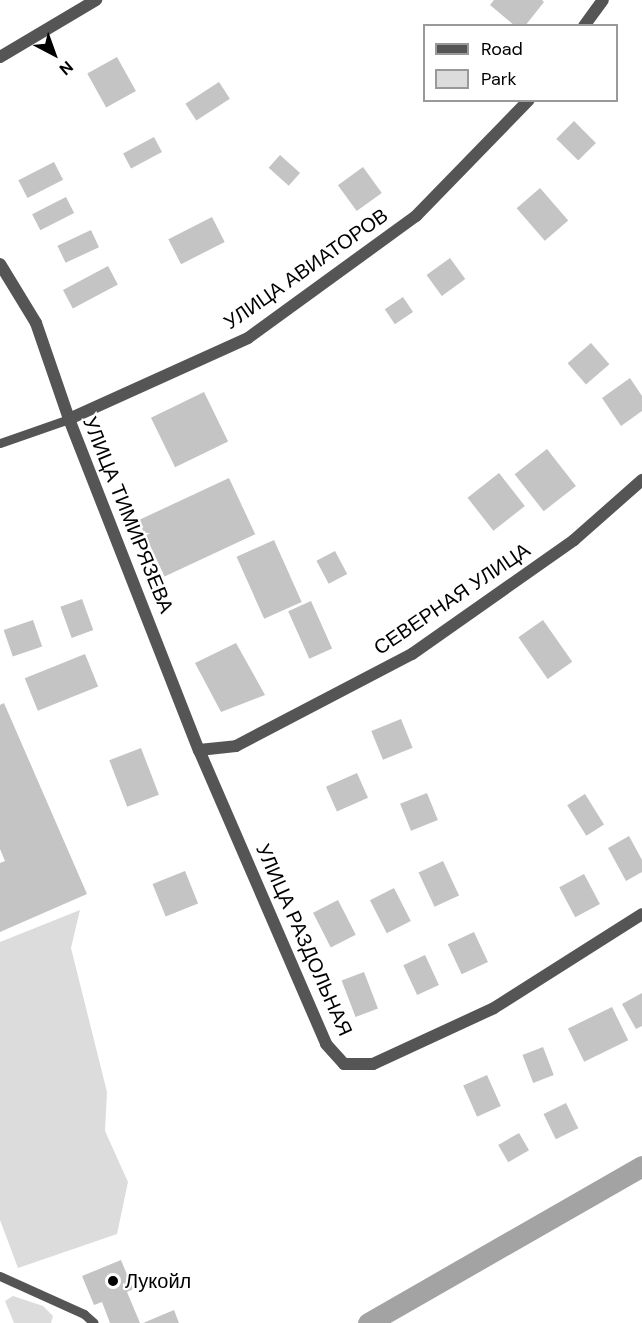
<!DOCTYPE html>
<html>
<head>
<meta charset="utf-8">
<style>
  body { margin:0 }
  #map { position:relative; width:642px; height:1323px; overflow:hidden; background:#fff; font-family:"DM Sans",sans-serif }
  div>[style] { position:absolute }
  .green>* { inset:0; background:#dcdcdc }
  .canal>* { height:21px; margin:-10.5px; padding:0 10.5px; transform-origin:10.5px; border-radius:10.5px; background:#a3a3a3 }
  .building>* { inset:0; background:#c4c4c4; transform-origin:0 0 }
  .service>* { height:9px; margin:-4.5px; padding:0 4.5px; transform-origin:4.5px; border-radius:4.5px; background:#555 }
  .minor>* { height:12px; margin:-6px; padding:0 6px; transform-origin:6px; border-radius:6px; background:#555 }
  .dots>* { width:16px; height:16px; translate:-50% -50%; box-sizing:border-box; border:3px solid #fff; border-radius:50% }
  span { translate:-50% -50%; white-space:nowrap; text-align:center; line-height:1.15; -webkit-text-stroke:4.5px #fff; paint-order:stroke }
  .street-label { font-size:20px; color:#000 }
  .poi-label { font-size:20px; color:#000 }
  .left { translate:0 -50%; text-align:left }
  .legend { position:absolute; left:423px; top:24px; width:195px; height:78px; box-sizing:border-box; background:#fff; border:2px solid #999; margin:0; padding:8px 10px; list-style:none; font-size:18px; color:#000 }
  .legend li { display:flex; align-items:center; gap:12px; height:30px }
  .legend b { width:30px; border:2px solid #999 }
  .north { position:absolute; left:24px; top:24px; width:60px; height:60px; -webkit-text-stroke:4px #fff; paint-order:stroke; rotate:139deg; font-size:16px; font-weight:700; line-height:24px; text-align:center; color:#000 }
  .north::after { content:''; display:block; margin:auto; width:21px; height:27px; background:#000; clip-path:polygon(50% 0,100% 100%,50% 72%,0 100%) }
</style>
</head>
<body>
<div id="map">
  <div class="green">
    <i style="clip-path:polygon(80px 910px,71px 948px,107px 1092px,105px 1131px,128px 1182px,117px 1234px,18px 1268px,0 1220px,0 942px)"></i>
    <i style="clip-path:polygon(13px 1296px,43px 1306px,53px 1316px,51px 1323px,14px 1323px,5px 1301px)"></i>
  </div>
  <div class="canal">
    <i style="left:368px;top:1323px;width:316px;rotate:-29.8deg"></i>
  </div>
  <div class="building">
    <i style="clip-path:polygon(494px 0,542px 0,544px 2px,525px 26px,515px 26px,490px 5px)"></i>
    <i style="left:117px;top:57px;width:39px;height:34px;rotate:61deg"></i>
    <i style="left:219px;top:82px;width:20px;height:40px;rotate:57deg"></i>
    <i style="left:574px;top:121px;width:31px;height:25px;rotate:45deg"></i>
    <i style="left:154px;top:137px;width:17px;height:35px;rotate:62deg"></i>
    <i style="left:280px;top:155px;width:27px;height:17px;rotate:42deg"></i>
    <i style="left:54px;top:162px;width:20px;height:40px;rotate:63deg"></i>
    <i style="left:363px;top:167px;width:32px;height:31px;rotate:54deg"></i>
    <i style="left:540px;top:188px;width:43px;height:31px;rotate:49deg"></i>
    <i style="left:66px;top:197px;width:18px;height:38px;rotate:63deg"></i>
    <i style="left:212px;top:217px;width:28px;height:49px;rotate:63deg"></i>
    <i style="left:91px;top:230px;width:19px;height:37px;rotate:65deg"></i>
    <i style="left:450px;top:258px;width:26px;height:29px;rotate:54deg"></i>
    <i style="left:108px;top:266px;width:21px;height:51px;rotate:62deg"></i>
    <i style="left:403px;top:297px;width:18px;height:22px;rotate:56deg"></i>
    <i style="left:591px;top:343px;width:28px;height:31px;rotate:49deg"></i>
    <i style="clip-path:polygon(630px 378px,642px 396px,642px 411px,621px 426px,602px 398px)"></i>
    <i style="left:204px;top:392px;width:55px;height:59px;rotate:64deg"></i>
    <i style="left:547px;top:449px;width:47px;height:41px;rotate:52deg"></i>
    <i style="left:499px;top:473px;width:42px;height:40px;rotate:52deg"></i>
    <i style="left:229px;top:478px;width:62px;height:100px;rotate:65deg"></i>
    <i style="left:274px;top:540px;width:68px;height:41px;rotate:66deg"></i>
    <i style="left:335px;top:551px;width:26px;height:21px;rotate:62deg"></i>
    <i style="left:82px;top:599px;width:33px;height:23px;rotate:70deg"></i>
    <i style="left:311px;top:601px;width:52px;height:25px;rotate:66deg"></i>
    <i style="left:33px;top:620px;width:28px;height:31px;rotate:71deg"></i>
    <i style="left:543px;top:620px;width:51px;height:30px;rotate:55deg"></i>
    <i style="clip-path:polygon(236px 643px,265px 695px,221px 712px,195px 663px)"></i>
    <i style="left:85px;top:654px;width:35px;height:65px;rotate:68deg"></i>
    <i style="clip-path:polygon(4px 703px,87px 894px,0 932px,0 863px,5px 861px,0 849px,0 705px)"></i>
    <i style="left:401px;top:719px;width:31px;height:32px;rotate:68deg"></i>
    <i style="left:141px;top:748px;width:50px;height:34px;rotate:69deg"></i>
    <i style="left:357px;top:773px;width:27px;height:34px;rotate:66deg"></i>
    <i style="left:427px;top:793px;width:29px;height:29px;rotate:68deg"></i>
    <i style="left:585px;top:794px;width:36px;height:21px;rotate:58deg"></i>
    <i style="clip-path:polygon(629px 836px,642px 860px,642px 872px,626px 881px,608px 848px)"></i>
    <i style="left:443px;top:861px;width:38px;height:27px;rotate:65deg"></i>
    <i style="left:185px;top:871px;width:35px;height:35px;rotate:68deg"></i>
    <i style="left:584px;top:874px;width:34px;height:28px;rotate:62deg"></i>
    <i style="left:394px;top:888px;width:37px;height:27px;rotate:63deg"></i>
    <i style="left:338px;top:900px;width:39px;height:28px;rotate:63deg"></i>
    <i style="left:474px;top:932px;width:33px;height:29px;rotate:65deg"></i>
    <i style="left:425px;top:955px;width:33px;height:24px;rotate:65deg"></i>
    <i style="left:364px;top:972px;width:39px;height:24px;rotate:69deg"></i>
    <i style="clip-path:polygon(642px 993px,642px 1026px,636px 1029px,622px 1004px)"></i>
    <i style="left:612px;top:1007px;width:37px;height:49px;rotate:64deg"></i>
    <i style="left:543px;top:1047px;width:30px;height:22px;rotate:69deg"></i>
    <i style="left:487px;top:1075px;width:34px;height:26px;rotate:66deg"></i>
    <i style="left:566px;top:1103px;width:28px;height:25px;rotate:64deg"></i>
    <i style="left:519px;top:1133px;width:20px;height:24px;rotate:60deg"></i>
    <i style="clip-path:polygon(121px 1260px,133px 1289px,127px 1292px,140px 1323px,110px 1323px,102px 1302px,94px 1305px,82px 1276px)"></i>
    <i style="clip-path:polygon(174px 1310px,179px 1323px,143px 1323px)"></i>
  </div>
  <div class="service">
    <i style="left:0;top:443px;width:73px;rotate:-19.2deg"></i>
    <i style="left:0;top:1276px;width:92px;rotate:24.3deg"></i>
    <i style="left:84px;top:1314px;width:13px;rotate:42deg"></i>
  </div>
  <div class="minor">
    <i style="left:584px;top:26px;width:32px;rotate:-54deg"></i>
    <i style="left:0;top:57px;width:112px;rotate:-30.7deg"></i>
    <i style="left:0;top:264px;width:69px;rotate:58.6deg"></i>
    <i style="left:36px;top:323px;width:102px;rotate:71deg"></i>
    <i style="left:69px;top:419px;width:356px;rotate:68.6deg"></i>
    <i style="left:199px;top:750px;width:37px;rotate:-6deg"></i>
    <i style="left:236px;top:746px;width:199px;rotate:-27.6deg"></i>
    <i style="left:412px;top:654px;width:198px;rotate:-35.1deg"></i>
    <i style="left:574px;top:540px;width:91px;rotate:-41.4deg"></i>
    <i style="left:69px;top:419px;width:196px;rotate:-24.3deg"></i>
    <i style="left:248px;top:338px;width:208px;rotate:-36deg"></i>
    <i style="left:416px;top:216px;width:162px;rotate:-45.8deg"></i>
    <i style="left:199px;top:750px;width:320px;rotate:66.6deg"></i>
    <i style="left:326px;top:1044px;width:27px;rotate:48deg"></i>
    <i style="left:344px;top:1064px;width:29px"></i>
    <i style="left:373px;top:1064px;width:133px;rotate:-24.8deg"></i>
    <i style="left:494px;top:1008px;width:175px;rotate:-32.4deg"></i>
  </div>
  <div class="dots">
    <i style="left:113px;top:1281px;background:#000"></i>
  </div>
  <div class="street-label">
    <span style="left:306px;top:269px;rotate:-35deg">УЛИЦА АВИАТОРОВ</span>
    <span style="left:128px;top:515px;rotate:68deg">УЛИЦА ТИМИРЯЗЕВА</span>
    <span style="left:452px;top:599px;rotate:-34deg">СЕВЕРНАЯ УЛИЦА</span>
    <span style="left:304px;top:940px;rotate:66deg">УЛИЦА РАЗДОЛЬНАЯ</span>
  </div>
  <div class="poi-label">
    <span class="left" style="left:125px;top:1281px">Лукойл</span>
  </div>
  <ul class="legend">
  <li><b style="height:8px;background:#555"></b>Road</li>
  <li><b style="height:16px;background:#dcdcdc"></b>Park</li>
  </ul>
  <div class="north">N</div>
</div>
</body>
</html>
